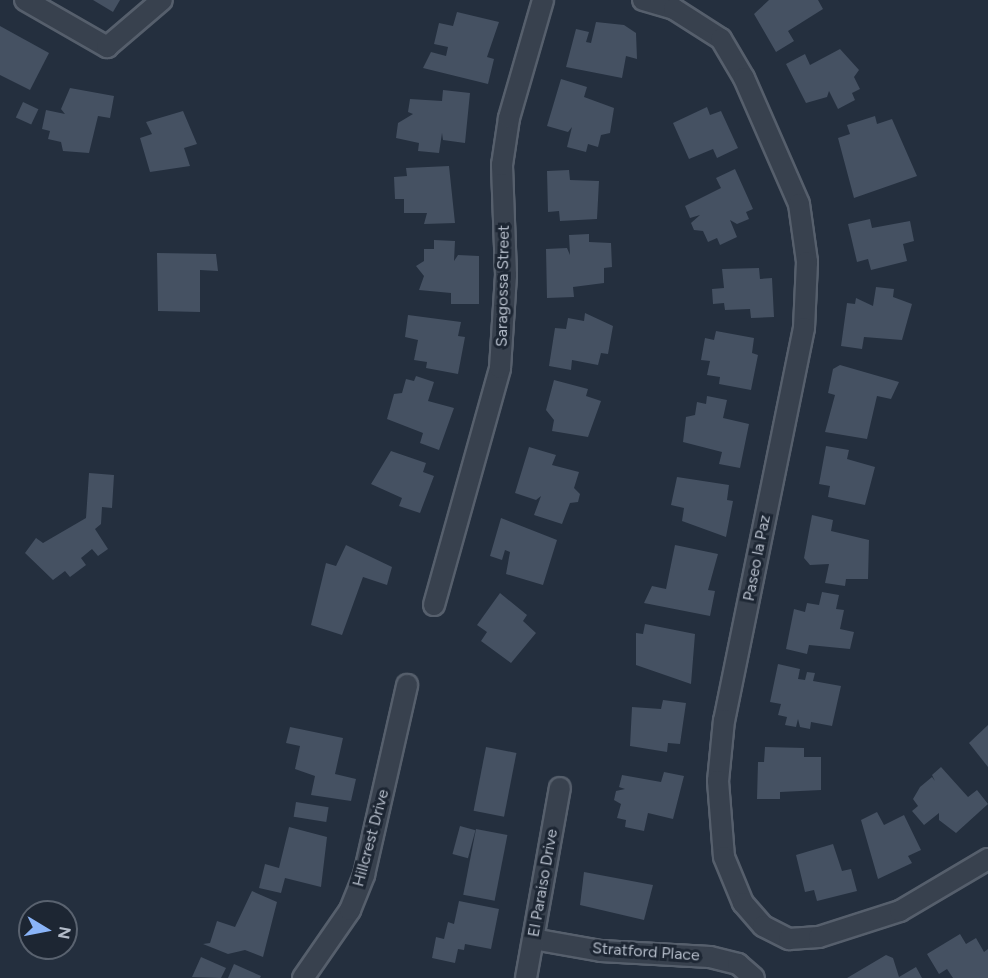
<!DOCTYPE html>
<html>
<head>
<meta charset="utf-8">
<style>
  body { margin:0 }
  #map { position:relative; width:988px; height:978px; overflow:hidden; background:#242f3e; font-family:Figtree,sans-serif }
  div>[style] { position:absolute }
  .building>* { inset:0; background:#455162; transform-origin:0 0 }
  .roads { filter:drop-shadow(2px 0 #565f6c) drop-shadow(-2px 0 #565f6c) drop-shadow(0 2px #565f6c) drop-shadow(0 -2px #565f6c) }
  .street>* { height:20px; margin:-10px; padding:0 10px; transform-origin:10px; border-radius:10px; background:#38414e }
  span { translate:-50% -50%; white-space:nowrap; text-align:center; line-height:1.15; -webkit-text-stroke:6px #1d2633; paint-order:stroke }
  .street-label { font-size:16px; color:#b4bcc9 }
  .north { position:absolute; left:18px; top:900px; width:60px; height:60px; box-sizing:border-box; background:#1d2633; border:2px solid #59626f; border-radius:50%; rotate:100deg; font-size:16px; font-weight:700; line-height:24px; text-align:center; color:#b4bcc9 }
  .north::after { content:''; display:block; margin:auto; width:21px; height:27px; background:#8ab4f8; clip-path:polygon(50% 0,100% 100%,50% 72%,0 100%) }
</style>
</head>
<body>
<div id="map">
  <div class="building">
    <i style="clip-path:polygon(93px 0,120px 0,113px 12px)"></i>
    <i style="clip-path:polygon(769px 0,818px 0,823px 9px,788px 31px,794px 41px,776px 52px,754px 14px)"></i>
    <i style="clip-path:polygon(457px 12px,499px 22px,487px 57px,494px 59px,488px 84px,423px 68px,431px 52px,446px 56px,448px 47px,434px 44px,439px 23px,453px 26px)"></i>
    <i style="clip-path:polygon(596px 22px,624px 25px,636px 33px,637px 59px,626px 56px,622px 78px,566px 67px,576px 29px,589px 32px,586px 42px,591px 43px)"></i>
    <i style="clip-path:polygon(0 26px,49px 53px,30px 90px,0 75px)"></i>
    <i style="clip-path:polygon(840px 49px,859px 70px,854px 77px,860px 89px,852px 93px,855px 100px,838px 109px,829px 91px,827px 97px,806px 103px,786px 64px,805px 54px,810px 65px)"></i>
    <i style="clip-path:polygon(561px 79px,587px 87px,584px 97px,614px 108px,610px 133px,601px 135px,598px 147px,588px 144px,586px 152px,567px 147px,572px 127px,568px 132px,547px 126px)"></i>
    <i style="clip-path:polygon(70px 88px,114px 96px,110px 118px,98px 116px,89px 153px,63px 151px,61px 142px,48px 139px,50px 131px,42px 129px,46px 110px,65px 114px,61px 109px)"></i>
    <i style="clip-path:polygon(443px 90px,470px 93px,465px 143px,443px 140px,442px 133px,439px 153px,418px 151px,419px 143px,396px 138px,398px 123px,413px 114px,408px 112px,410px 99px,442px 101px)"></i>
    <i style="left:23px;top:102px;width:17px;height:17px;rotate:25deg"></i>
    <i style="clip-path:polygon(707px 107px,710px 115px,721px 111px,738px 148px,717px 158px,713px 149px,689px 159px,673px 123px)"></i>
    <i style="clip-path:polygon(183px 111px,197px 144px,184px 148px,190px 166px,150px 172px,140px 138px,152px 134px,146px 122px)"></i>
    <i style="clip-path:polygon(875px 116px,877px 124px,892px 119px,917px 176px,854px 198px,838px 138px,850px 134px,847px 125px)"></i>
    <i style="clip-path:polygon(449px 166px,455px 223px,424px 224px,427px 213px,404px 213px,404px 199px,395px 199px,394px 177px,407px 176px,406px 168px)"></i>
    <i style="clip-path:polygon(735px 169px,753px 209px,746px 212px,749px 219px,737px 224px,730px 220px,737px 237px,720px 245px,717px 238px,708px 242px,703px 231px,694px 230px,691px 223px,700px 215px,690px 218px,685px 206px,721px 188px,716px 178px)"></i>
    <i style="clip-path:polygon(569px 170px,570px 180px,599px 181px,597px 219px,560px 221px,559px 211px,548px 212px,547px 171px)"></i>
    <i style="clip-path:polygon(870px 219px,872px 228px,910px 221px,914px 241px,903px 244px,907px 261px,871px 270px,868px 259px,857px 262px,848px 224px)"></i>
    <i style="clip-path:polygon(589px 234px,589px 242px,611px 243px,612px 267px,604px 268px,604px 283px,573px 287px,574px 297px,547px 298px,546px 249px,567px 248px,570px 255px,569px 235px)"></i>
    <i style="clip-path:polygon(434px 240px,455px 241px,454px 261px,458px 255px,479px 256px,479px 304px,451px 304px,451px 293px,419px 290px,424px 276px,416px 266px,424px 261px,424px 249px,434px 249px)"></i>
    <i style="clip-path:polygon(157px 253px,216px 254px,218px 271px,200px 270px,200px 312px,158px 311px)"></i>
    <i style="clip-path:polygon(759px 268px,760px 279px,772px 278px,774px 317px,751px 318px,750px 309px,725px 310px,724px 303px,713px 304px,712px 289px,724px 288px,722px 269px)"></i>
    <i style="clip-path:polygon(876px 287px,894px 289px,893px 297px,912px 304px,902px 340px,864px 337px,862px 349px,841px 346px,847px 303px,855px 304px,856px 298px,873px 306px)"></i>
    <i style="clip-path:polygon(585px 313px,613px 326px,608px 354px,601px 353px,598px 365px,572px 360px,571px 370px,549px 366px,555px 328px,566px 329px,568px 318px,584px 321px)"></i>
    <i style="clip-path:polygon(408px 315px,461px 322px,458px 336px,465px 337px,458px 374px,426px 368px,427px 362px,414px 360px,418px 340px,405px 337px)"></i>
    <i style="clip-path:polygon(716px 331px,754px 338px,752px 353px,758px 355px,751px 390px,719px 384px,720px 377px,707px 375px,710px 361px,701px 360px,705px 338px,714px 340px)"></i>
    <i style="clip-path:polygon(840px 365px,899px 382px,891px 399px,877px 396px,867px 439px,825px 432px,835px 395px,828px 393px,833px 369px)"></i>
    <i style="clip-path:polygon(416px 376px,434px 382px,428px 401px,454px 408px,439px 450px,420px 443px,423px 433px,387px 419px,394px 394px,402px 393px,406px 379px,414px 381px)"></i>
    <i style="clip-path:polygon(554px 380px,588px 389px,586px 396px,601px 401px,588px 437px,552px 431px,554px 420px,546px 410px)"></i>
    <i style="clip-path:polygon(707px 396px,727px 400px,723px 418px,749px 424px,740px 468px,719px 464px,722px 452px,683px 442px,686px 417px,695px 415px,697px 402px,706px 404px)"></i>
    <i style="clip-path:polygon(826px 446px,849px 450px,847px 459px,875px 467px,865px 505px,828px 497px,830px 486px,819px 484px)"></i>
    <i style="clip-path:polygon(529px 447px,556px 455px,552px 465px,579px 472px,574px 488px,580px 494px,578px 502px,570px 503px,562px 524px,534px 515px,541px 496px,536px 500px,515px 493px)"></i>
    <i style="clip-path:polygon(391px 451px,426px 463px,423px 472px,434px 476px,420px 513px,399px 506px,402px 498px,371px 484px)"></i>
    <i style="clip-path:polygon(89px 473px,114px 475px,112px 508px,102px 507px,101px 524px,95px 529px,108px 549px,98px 556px,92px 549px,81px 558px,86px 565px,70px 577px,65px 571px,53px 580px,25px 553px,36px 538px,43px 543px,86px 518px)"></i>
    <i style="clip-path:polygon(677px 477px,729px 485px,727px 500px,733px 501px,726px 537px,682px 521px,684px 508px,671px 505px)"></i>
    <i style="clip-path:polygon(812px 515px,833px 520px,831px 531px,869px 540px,868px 579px,846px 579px,845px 586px,825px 583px,829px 564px,810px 565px,804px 558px)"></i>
    <i style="clip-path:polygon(501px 518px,557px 540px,543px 585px,506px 574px,510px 552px,505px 550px,502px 560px,490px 556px)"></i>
    <i style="clip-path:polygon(346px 545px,392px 567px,387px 585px,363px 577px,342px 635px,311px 625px,326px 563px,336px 566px)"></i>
    <i style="clip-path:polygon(675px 545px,718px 554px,708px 590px,715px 591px,710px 616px,644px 603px,652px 586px,666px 589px)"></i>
    <i style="clip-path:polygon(822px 592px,839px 595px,836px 609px,844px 610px,840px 629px,854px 632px,850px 649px,809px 645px,807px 654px,786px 649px,794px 609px,805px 612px,807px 603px,819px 605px)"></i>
    <i style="clip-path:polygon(500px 593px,527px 615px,523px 621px,536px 633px,511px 663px,481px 641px,487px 632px,477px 625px)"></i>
    <i style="clip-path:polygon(645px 624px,695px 634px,691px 684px,636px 665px,636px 633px,643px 634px)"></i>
    <i style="clip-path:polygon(778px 664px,800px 669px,798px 679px,805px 680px,807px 672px,815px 673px,813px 681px,841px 686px,832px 726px,811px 722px,810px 729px,800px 727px,798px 719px,796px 727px,785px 725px,787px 717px,778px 715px,781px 704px,770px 702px)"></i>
    <i style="clip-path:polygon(663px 700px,686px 703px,680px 744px,668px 743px,667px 752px,630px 746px,632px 707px,661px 709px)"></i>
    <i style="clip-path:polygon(988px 725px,988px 767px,969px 743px)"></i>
    <i style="clip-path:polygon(290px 727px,343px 738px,335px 774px,356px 779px,351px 801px,311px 795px,315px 776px,295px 769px,300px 746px,286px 743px)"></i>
    <i style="left:486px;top:747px;width:31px;height:65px;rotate:11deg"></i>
    <i style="clip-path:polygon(765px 747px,804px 748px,804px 757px,821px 757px,821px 790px,780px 792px,780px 799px,757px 799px,758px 762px,764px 762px)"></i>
    <i style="clip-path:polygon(941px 767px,968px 797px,977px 790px,988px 804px,956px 833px,939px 820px,939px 813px,924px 825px,912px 811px,918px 806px,913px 799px,920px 787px,932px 777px,935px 781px,932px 775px)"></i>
    <i style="clip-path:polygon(664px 772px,684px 776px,673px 819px,648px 813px,644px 831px,625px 827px,626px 820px,617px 818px,621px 804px,614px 800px,616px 791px,625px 789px,619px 787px,622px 775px,661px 782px)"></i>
    <i style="left:296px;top:802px;width:33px;height:15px;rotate:9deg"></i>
    <i style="clip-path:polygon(877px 812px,884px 825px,904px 815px,921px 850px,908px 856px,912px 863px,878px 879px,861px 820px)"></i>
    <i style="left:460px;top:826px;width:16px;height:29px;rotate:15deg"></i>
    <i style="clip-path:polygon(289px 827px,327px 837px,321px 887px,285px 878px,281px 893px,259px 888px,265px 864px,279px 868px)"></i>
    <i style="left:476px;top:829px;width:32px;height:67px;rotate:11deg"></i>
    <i style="clip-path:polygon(833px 844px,842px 871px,851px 869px,857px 891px,817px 901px,814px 890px,805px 892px,796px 855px)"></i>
    <i style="clip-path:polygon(584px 872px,653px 885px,644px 920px,580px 905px)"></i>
    <i style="clip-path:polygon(252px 891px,277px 902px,263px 957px,245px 950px,228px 954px,203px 944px,210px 943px,217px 921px,235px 927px)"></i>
    <i style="clip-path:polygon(459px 901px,499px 909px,491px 949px,465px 944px,464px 950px,458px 949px,455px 963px,432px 958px,436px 937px,444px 939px,448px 922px,454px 924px)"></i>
    <i style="clip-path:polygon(960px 934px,966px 944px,976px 938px,984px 952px,988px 949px,988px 978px,953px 978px,947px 969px,939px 974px,927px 954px)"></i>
    <i style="clip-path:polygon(886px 955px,893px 958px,899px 977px,916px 967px,922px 978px,847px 978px)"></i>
    <i style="clip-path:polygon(201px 957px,226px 968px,221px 978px,192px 977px)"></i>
    <i style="clip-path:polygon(234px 964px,261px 976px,260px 978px,228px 978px)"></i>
  </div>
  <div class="roads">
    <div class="street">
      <i style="left:25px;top:0;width:95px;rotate:29.8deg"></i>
      <i style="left:107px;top:47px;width:72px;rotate:-40.5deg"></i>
      <i style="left:643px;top:0;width:32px;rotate:16deg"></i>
      <i style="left:674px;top:9px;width:56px;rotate:32.6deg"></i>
      <i style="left:721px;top:39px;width:45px;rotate:59.5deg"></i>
      <i style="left:744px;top:78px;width:137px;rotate:66.4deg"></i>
      <i style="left:799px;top:204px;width:59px;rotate:82.1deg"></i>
      <i style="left:807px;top:262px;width:66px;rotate:92.6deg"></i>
      <i style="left:804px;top:328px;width:400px;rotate:101.5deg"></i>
      <i style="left:724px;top:720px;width:61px;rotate:95.6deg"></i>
      <i style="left:718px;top:781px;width:76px;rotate:85.5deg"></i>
      <i style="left:724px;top:857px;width:50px;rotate:67.6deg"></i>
      <i style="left:743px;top:903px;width:30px;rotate:49deg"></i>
      <i style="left:763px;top:926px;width:29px;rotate:27deg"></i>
      <i style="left:789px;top:939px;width:30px;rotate:-4deg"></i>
      <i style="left:819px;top:937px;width:85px;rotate:-17.8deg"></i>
      <i style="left:900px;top:911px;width:102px;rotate:-30.6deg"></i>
      <i style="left:434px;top:605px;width:246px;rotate:-74.4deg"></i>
      <i style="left:500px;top:368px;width:93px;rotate:-86.3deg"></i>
      <i style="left:506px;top:275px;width:110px;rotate:-92.1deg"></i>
      <i style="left:502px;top:165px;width:48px;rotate:-81.5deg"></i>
      <i style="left:509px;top:118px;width:123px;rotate:-73.9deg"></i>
      <i style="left:533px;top:939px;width:69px;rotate:10deg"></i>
      <i style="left:601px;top:951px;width:109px;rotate:3.2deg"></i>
      <i style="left:710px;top:957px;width:29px;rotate:14deg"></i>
      <i style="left:738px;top:964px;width:21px;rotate:41deg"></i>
      <i style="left:303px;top:978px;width:83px;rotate:-55.3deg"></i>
      <i style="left:350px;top:910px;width:38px;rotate:-68deg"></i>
      <i style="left:364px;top:875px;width:195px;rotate:-77.2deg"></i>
      <i style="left:526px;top:978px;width:193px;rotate:-79.9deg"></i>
    </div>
  </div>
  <div class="street-label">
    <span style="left:503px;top:286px;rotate:-89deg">Saragossa Street</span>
    <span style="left:757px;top:558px;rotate:-79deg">Paseo la Paz</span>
    <span style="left:371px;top:838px;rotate:-75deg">Hillcrest Drive</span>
    <span style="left:543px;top:883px;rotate:-80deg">El Paraiso Drive</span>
    <span style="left:646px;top:952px;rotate:4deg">Stratford Place</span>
  </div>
  <div class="north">N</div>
</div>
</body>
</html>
